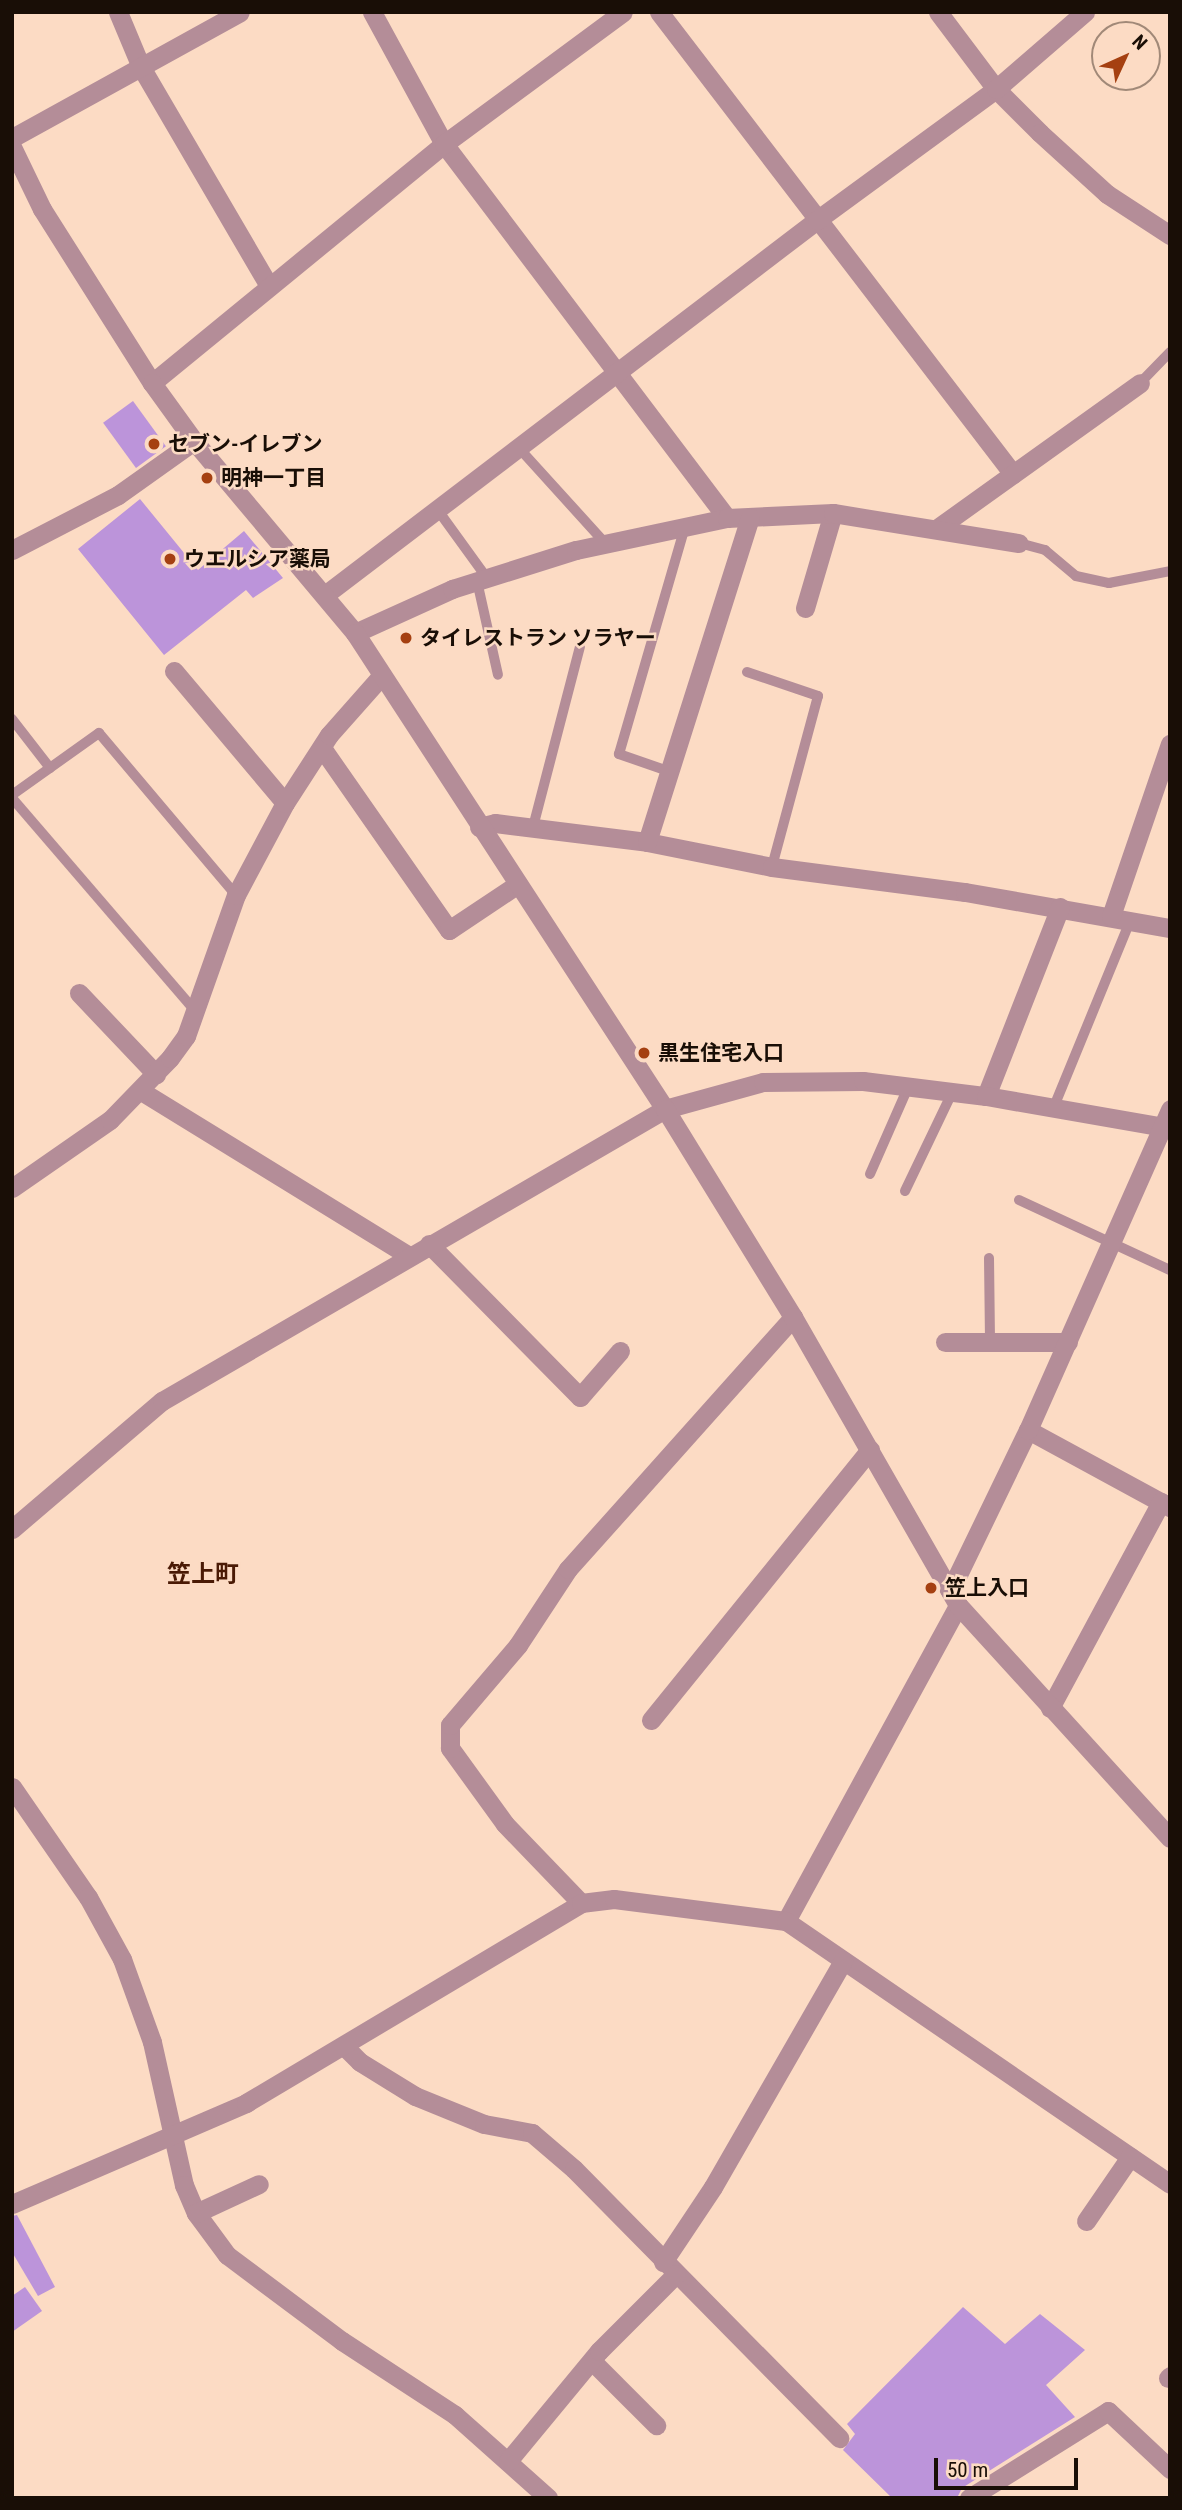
<!DOCTYPE html>
<html>
<head>
<meta charset="utf-8">
<style>
  body { margin:0 }
  #map { position:relative; width:1182px; height:2510px; overflow:hidden; background:#fcdbc4; font-family:"Roboto Condensed","Noto Sans JP",sans-serif }
  div>[style] { position:absolute }
  .building>* { inset:0; background:#bc94da; transform-origin:0 0 }
  .service>* { height:10px; margin:-5px; padding:0 5px; transform-origin:5px; border-radius:5px; background:#b48d98 }
  .minor>* { height:19px; margin:-9.5px; padding:0 9.5px; transform-origin:9.5px; border-radius:9.5px; background:#b48d98 }
  .tertiary>* { height:19px; margin:-9.5px; padding:0 9.5px; transform-origin:9.5px; border-radius:9.5px; background:#b48d98 }
  .dots>* { width:19px; height:19px; translate:-50% -50%; box-sizing:border-box; border:4px solid #fcdbc4; border-radius:50% }
  span { translate:-50% -50%; white-space:nowrap; text-align:center; line-height:1.15; -webkit-text-stroke:5px #fcdbc4; paint-order:stroke }
  .poi-label { font-size:21px; color:#190e06; font-weight:700 }
  .left { translate:0 -50%; text-align:left }
  .quarter-label { font-size:24px; color:#4a1a05; font-weight:700 }
  .frame { position:absolute; inset:0; border:14px solid #190e06; pointer-events:none }
  .north { position:absolute; left:1091px; top:21px; width:70px; height:70px; box-sizing:border-box; background:#fcdbc4; border:2px solid #a18978; border-radius:50%; rotate:45deg; font-size:19px; font-weight:700; line-height:28px; text-align:center; color:#190e06 }
  .north::after { content:''; display:block; margin:auto; width:24px; height:32px; background:#a54011; clip-path:polygon(50% 0,100% 100%,50% 72%,0 100%) }
  .scale { position:absolute; left:934px; top:2458px; width:144px; height:32px; box-sizing:border-box; border:4px solid #190e06; border-top:0; padding-left:9px; font-size:21px; line-height:24px; white-space:nowrap; color:#190e06; -webkit-text-stroke:5px #fcdbc4; paint-order:stroke }
</style>
</head>
<body>
<div id="map">
  <div class="building">
    <i style="left:133px;top:401px;width:56px;height:37px;rotate:54deg"></i>
    <i style="clip-path:polygon(140px 499px,198px 570px,244px 531px,283px 578px,253px 598px,246px 590px,164px 655px,78px 549px)"></i>
    <i style="clip-path:polygon(17px 2215px,55px 2287px,38px 2296px,12px 2252px,12px 2216px)"></i>
    <i style="clip-path:polygon(25px 2287px,42px 2311px,12px 2332px,12px 2296px)"></i>
    <i style="clip-path:polygon(963px 2307px,1005px 2344px,1040px 2314px,1085px 2350px,1046px 2385px,1075px 2417px,962px 2488px,957px 2498px,892px 2498px,843px 2450px,855px 2434px,847px 2424px)"></i>
  </div>
  <div class="service">
    <i style="left:1140px;top:383px;width:43px;rotate:-45.9deg"></i>
    <i style="left:518px;top:447px;width:130px;rotate:47.8deg"></i>
    <i style="left:437px;top:509px;width:85px;rotate:54.1deg"></i>
    <i style="left:1019px;top:543px;width:27px;rotate:15deg"></i>
    <i style="left:1045px;top:550px;width:40px;rotate:40deg"></i>
    <i style="left:1076px;top:576px;width:34px;rotate:12deg"></i>
    <i style="left:1109px;top:583px;width:62px;rotate:-11.1deg"></i>
    <i style="left:477px;top:581px;width:96px;rotate:77.4deg"></i>
    <i style="left:747px;top:672px;width:75px;rotate:18.7deg"></i>
    <i style="left:818px;top:696px;width:177px;rotate:105.1deg"></i>
    <i style="left:12px;top:719px;width:62px;rotate:52.2deg"></i>
    <i style="left:668px;top:771px;width:52px;rotate:-160.9deg"></i>
    <i style="left:619px;top:754px;width:236px;rotate:-73.8deg"></i>
    <i style="left:12px;top:795px;width:107px;rotate:-35.5deg"></i>
    <i style="left:99px;top:733px;width:212px;rotate:49.8deg"></i>
    <i style="left:12px;top:798px;width:281px;rotate:49.3deg"></i>
    <i style="left:533px;top:827px;width:186px;rotate:-75.4deg"></i>
    <i style="left:1053px;top:1109px;width:203px;rotate:-67.7deg"></i>
    <i style="left:870px;top:1174px;width:97px;rotate:-66.3deg"></i>
    <i style="left:905px;top:1191px;width:109px;rotate:-64.4deg"></i>
    <i style="left:1019px;top:1200px;width:166px;rotate:24.9deg"></i>
    <i style="left:989px;top:1258px;width:84px;rotate:89.3deg"></i>
  </div>
  <div class="minor">
    <i style="left:118px;top:12px;width:60px;rotate:67.3deg"></i>
    <i style="left:141px;top:67px;width:254px;rotate:59.7deg"></i>
    <i style="left:372px;top:12px;width:150px;rotate:61.4deg"></i>
    <i style="left:444px;top:144px;width:469px;rotate:52.9deg"></i>
    <i style="left:659px;top:12px;width:582px;rotate:52.54deg"></i>
    <i style="left:938px;top:12px;width:96px;rotate:53deg"></i>
    <i style="left:996px;top:89px;width:62px;rotate:45deg"></i>
    <i style="left:1040px;top:133px;width:91px;rotate:42.3deg"></i>
    <i style="left:1107px;top:194px;width:75px;rotate:33.1deg"></i>
    <i style="left:12px;top:138px;width:260px;rotate:-28.9deg"></i>
    <i style="left:152px;top:383px;width:377px;rotate:-39.3deg"></i>
    <i style="left:444px;top:144px;width:222px;rotate:-36.4deg"></i>
    <i style="left:939px;top:527px;width:247px;rotate:-35.6deg"></i>
    <i style="left:12px;top:550px;width:119px;rotate:-27.4deg"></i>
    <i style="left:118px;top:495px;width:93px;rotate:-35.4deg"></i>
    <i style="left:326px;top:594px;width:617px;rotate:-37.3deg"></i>
    <i style="left:817px;top:220px;width:222px;rotate:-36.2deg"></i>
    <i style="left:996px;top:89px;width:118px;rotate:-40.9deg"></i>
    <i style="left:805px;top:608px;width:99px;rotate:-73.6deg"></i>
    <i style="left:355px;top:633px;width:107px;rotate:-24.4deg"></i>
    <i style="left:452px;top:589px;width:130px;rotate:-17.5deg"></i>
    <i style="left:576px;top:550px;width:154px;rotate:-12deg"></i>
    <i style="left:727px;top:518px;width:106px;rotate:-2.7deg"></i>
    <i style="left:833px;top:513px;width:188px;rotate:9.2deg"></i>
    <i style="left:174px;top:671px;width:172px;rotate:49.9deg"></i>
    <i style="left:322px;top:748px;width:222px;rotate:55.1deg"></i>
    <i style="left:449px;top:930px;width:83px;rotate:-33.7deg"></i>
    <i style="left:479px;top:827px;width:16px;rotate:-14deg"></i>
    <i style="left:495px;top:823px;width:153px;rotate:7.1deg"></i>
    <i style="left:647px;top:842px;width:127px;rotate:11.3deg"></i>
    <i style="left:772px;top:867px;width:195px;rotate:7.4deg"></i>
    <i style="left:965px;top:892px;width:208px;rotate:10deg"></i>
    <i style="left:647px;top:842px;width:340px;rotate:-72.4deg"></i>
    <i style="left:1111px;top:916px;width:182px;rotate:-71.1deg"></i>
    <i style="left:79px;top:993px;width:112px;rotate:46.5deg"></i>
    <i style="left:141px;top:1091px;width:313px;rotate:31.6deg"></i>
    <i style="left:986px;top:1096px;width:203px;rotate:-68.6deg"></i>
    <i style="left:12px;top:1188px;width:119px;rotate:-34.8deg"></i>
    <i style="left:110px;top:1120px;width:86px;rotate:-45.9deg"></i>
    <i style="left:170px;top:1058px;width:27px;rotate:-54deg"></i>
    <i style="left:186px;top:1036px;width:150px;rotate:-70.5deg"></i>
    <i style="left:236px;top:895px;width:104px;rotate:-62deg"></i>
    <i style="left:285px;top:803px;width:81px;rotate:-57.1deg"></i>
    <i style="left:329px;top:735px;width:80px;rotate:-48.5deg"></i>
    <i style="left:429px;top:1244px;width:215px;rotate:45.4deg"></i>
    <i style="left:580px;top:1397px;width:61px;rotate:-49deg"></i>
    <i style="left:945px;top:1342px;width:123px"></i>
    <i style="left:1028px;top:1430px;width:162px;rotate:28.5deg"></i>
    <i style="left:12px;top:1529px;width:197px;rotate:-40.5deg"></i>
    <i style="left:162px;top:1401px;width:582px;rotate:-30.14deg"></i>
    <i style="left:665px;top:1109px;width:102px;rotate:-15.4deg"></i>
    <i style="left:763px;top:1082px;width:100px;rotate:-0.6deg"></i>
    <i style="left:863px;top:1081px;width:124px;rotate:7deg"></i>
    <i style="left:986px;top:1096px;width:180px;rotate:9.9deg"></i>
    <i style="left:950px;top:1591px;width:179px;rotate:-64.2deg"></i>
    <i style="left:1028px;top:1430px;width:351px;rotate:-66.1deg"></i>
    <i style="left:1050px;top:1708px;width:234px;rotate:-61.7deg"></i>
    <i style="left:651px;top:1720px;width:348px;rotate:-51deg"></i>
    <i style="left:12px;top:1787px;width:134px;rotate:55.4deg"></i>
    <i style="left:88px;top:1897px;width:71px;rotate:61.3deg"></i>
    <i style="left:122px;top:1959px;width:88px;rotate:70.1deg"></i>
    <i style="left:152px;top:2042px;width:147px;rotate:77.4deg"></i>
    <i style="left:184px;top:2185px;width:30px;rotate:67deg"></i>
    <i style="left:196px;top:2213px;width:52px;rotate:53.6deg"></i>
    <i style="left:227px;top:2255px;width:144px;rotate:36.8deg"></i>
    <i style="left:342px;top:2341px;width:135px;rotate:33.2deg"></i>
    <i style="left:455px;top:2415px;width:125px;rotate:41.7deg"></i>
    <i style="left:581px;top:1903px;width:110px;rotate:-133.9deg"></i>
    <i style="left:505px;top:1824px;width:94px;rotate:-125.9deg"></i>
    <i style="left:450px;top:1748px;width:23px;rotate:-90deg"></i>
    <i style="left:450px;top:1725px;width:105px;rotate:-49.6deg"></i>
    <i style="left:518px;top:1645px;width:91px;rotate:-56.7deg"></i>
    <i style="left:568px;top:1569px;width:338px;rotate:-48.2deg"></i>
    <i style="left:786px;top:1921px;width:360px;rotate:-61.4deg"></i>
    <i style="left:345px;top:2047px;width:21px;rotate:45deg"></i>
    <i style="left:360px;top:2062px;width:65px;rotate:31.7deg"></i>
    <i style="left:415px;top:2096px;width:74px;rotate:22.1deg"></i>
    <i style="left:484px;top:2124px;width:49px;rotate:10.6deg"></i>
    <i style="left:532px;top:2133px;width:55px;rotate:40.6deg"></i>
    <i style="left:574px;top:2169px;width:378px;rotate:45.4deg"></i>
    <i style="left:12px;top:2204px;width:255px;rotate:-23.3deg"></i>
    <i style="left:246px;top:2103px;width:390px;rotate:-30.8deg"></i>
    <i style="left:581px;top:1903px;width:33px;rotate:-7deg"></i>
    <i style="left:614px;top:1899px;width:173px;rotate:7.3deg"></i>
    <i style="left:786px;top:1921px;width:465px;rotate:34.4deg"></i>
    <i style="left:196px;top:2213px;width:69px;rotate:-24.7deg"></i>
    <i style="left:1086px;top:2221px;width:78px;rotate:-55.5deg"></i>
    <i style="left:663px;top:2262px;width:90px;rotate:-56.3deg"></i>
    <i style="left:713px;top:2187px;width:261px;rotate:-60.1deg"></i>
    <i style="left:592px;top:2361px;width:91px;rotate:45deg"></i>
    <i style="left:1168px;top:2378px;width:3px;rotate:-45deg"></i>
    <i style="left:508px;top:2461px;width:143px;rotate:-50.4deg"></i>
    <i style="left:599px;top:2351px;width:109px;rotate:-45deg"></i>
    <i style="left:969px;top:2498px;width:164px;rotate:-32deg"></i>
    <i style="left:1108px;top:2411px;width:85px;rotate:43.1deg"></i>
  </div>
  <div class="tertiary">
    <i style="left:12px;top:147px;width:69px;rotate:64.2deg"></i>
    <i style="left:42px;top:209px;width:206px;rotate:57.7deg"></i>
    <i style="left:152px;top:383px;width:72px;rotate:54.1deg"></i>
    <i style="left:194px;top:441px;width:251px;rotate:50deg"></i>
    <i style="left:355px;top:633px;width:568px;rotate:56.93deg"></i>
    <i style="left:665px;top:1109px;width:244px;rotate:58.4deg"></i>
    <i style="left:793px;top:1317px;width:332px;rotate:60.2deg"></i>
    <i style="left:958px;top:1605px;width:315px;rotate:47.7deg"></i>
  </div>
  <div class="dots">
    <i style="left:154px;top:444px;background:#a54011"></i>
    <i style="left:207px;top:478px;background:#a54011"></i>
    <i style="left:170px;top:559px;background:#a54011"></i>
    <i style="left:406px;top:638px;background:#a54011"></i>
    <i style="left:644px;top:1053px;background:#a54011"></i>
    <i style="left:931px;top:1588px;background:#a54011"></i>
  </div>
  <div class="poi-label">
    <span class="left" style="left:168px;top:444px">セブン-イレブン</span>
    <span class="left" style="left:221px;top:478px">明神一丁目</span>
    <span class="left" style="left:184px;top:559px">ウエルシア薬局</span>
    <span class="left" style="left:420px;top:638px">タイレストラン ソラヤー</span>
    <span class="left" style="left:658px;top:1053px">黒生住宅入口</span>
    <span class="left" style="left:945px;top:1588px">笠上入口</span>
  </div>
  <div class="quarter-label">
    <span style="left:203px;top:1575px">笠上町</span>
  </div>
  <div class="frame"></div>
  <div class="north">N</div>
  <div class="scale">50 m</div>
</div>
</body>
</html>
